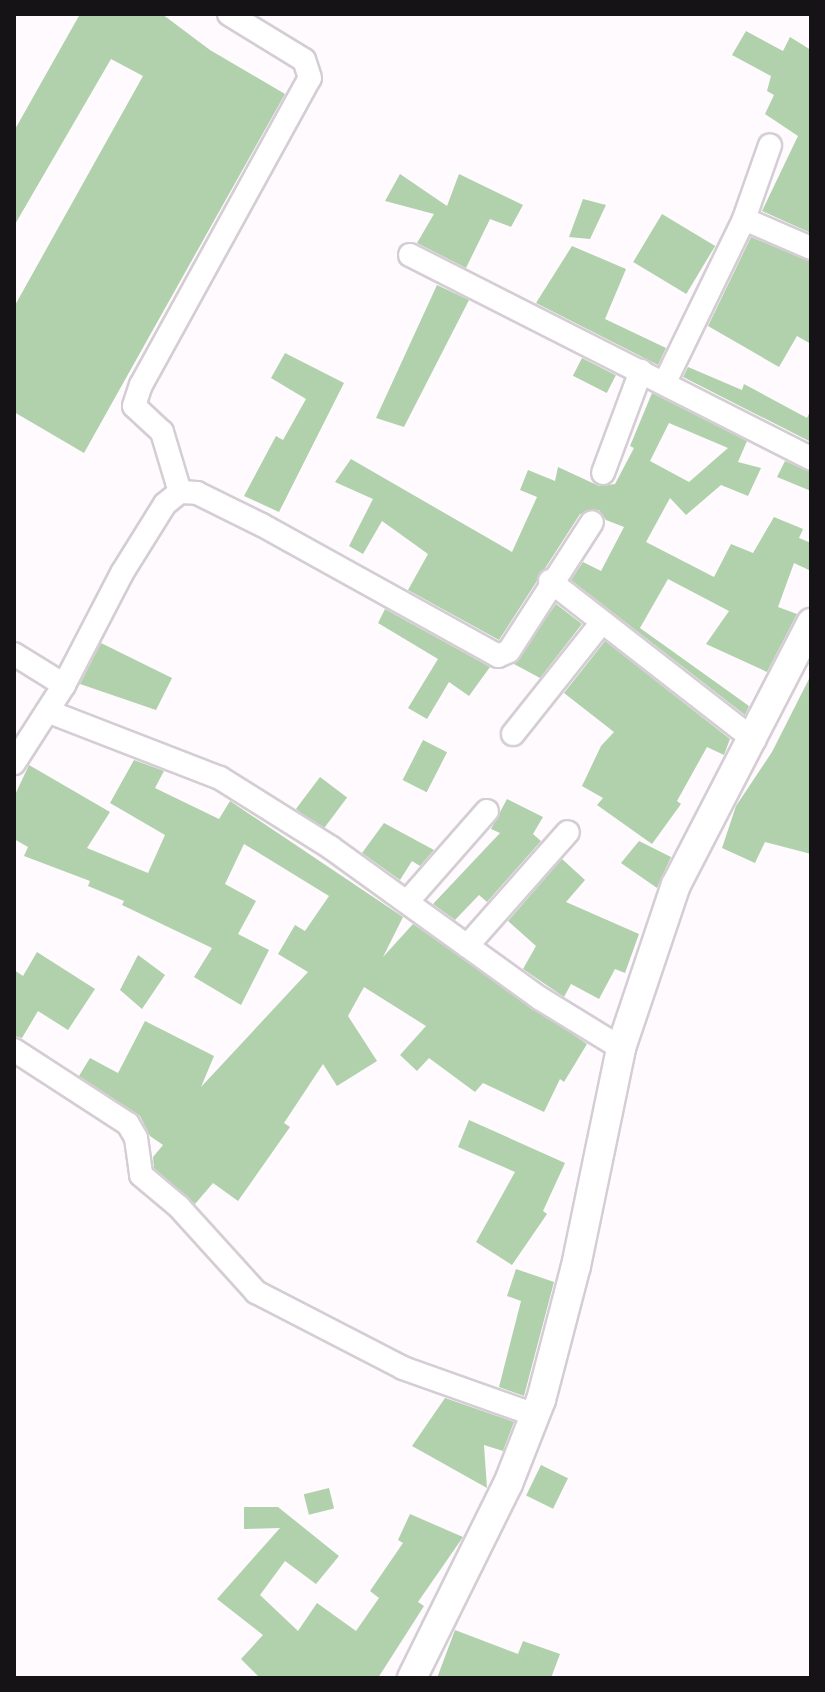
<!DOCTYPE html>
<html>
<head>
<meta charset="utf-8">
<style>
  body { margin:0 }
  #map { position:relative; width:825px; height:1692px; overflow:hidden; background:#fffafe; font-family:Helvetica,sans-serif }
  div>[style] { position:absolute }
  .building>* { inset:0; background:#b0d1ac; transform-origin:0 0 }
  .roads { filter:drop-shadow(2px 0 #d5cdd4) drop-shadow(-2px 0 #d5cdd4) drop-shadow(0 2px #d5cdd4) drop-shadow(0 -2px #d5cdd4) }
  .minor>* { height:22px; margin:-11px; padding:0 11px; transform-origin:11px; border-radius:11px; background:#fff }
  .tertiary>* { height:28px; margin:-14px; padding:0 14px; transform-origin:14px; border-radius:14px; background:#fff }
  span { translate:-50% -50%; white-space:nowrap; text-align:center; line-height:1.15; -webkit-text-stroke:6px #fff; paint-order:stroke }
  .frame { position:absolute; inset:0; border:16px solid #151315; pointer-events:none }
</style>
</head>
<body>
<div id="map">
  <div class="building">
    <i style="clip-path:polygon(80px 14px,162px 14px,210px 50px,285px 94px,84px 453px,14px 412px,14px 307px,143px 76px,111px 59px,14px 226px,14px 131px)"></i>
    <i style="clip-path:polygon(746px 31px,783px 51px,790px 37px,811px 50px,811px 233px,762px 211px,798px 136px,765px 114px,774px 95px,767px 91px,771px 76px,732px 55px)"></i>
    <i style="clip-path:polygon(400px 174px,447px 206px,459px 174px,523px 205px,511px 227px,490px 219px,466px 268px,417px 243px,434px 214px,385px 201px)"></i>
    <i style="clip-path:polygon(583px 199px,606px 205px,590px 239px,569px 237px)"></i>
    <i style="left:662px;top:214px;width:62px;height:56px;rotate:31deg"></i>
    <i style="clip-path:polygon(751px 237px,811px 262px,811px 344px,797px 336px,779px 367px,708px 326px)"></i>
    <i style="clip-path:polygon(572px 246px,626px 269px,605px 319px,666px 348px,658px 365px,536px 303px)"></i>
    <i style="clip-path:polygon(437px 285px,469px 300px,404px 427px,376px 418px)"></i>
    <i style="clip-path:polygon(285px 353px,344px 383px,279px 512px,244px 496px,276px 436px,283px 440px,306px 399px,271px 378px)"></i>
    <i style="left:582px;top:358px;width:38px;height:20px;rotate:27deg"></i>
    <i style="clip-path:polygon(688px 367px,742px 390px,744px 384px,807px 418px,811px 409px,811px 442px,683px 377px)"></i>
    <i style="clip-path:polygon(evenodd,652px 393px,747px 441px,738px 462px,761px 468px,748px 496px,721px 485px,686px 515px,670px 498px,646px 542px,714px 577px,731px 544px,753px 553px,774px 517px,803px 529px,799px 538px,811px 543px,811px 571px,794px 563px,778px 607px,797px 614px,767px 672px,706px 644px,729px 611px,668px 579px,640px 628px,749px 706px,745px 715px,571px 580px,583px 562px,601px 571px,624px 527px,606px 520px,599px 510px,580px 514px,499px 640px,408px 590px,428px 554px,382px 521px,363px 554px,349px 546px,373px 499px,335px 482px,351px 459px,512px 552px,537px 497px,520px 490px,528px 470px,555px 481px,558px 467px,599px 486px,615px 484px,634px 448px,630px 446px,652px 393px,669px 423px,728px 448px,689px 482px,650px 461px,669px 423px)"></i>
    <i style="clip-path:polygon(785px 461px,811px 472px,811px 491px,777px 477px)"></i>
    <i style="clip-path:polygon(556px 604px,582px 624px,540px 678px,514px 664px)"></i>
    <i style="clip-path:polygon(385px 609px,490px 667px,469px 696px,449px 682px,427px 719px,408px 708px,438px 659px,378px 623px)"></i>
    <i style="clip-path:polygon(605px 641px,730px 739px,724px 755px,707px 747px,677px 801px,681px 804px,652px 844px,597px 805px,603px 798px,582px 786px,601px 746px,614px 732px,564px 693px)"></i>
    <i style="clip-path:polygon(101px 643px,172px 678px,156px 710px,80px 684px)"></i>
    <i style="clip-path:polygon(811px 675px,811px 854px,765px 842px,755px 863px,722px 848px,736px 806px,772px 752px)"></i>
    <i style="left:423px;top:740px;width:27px;height:45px;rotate:27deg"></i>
    <i style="clip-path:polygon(134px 760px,164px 771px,155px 788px,219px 819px,230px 801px,403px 917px,383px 957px,413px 924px,587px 1044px,564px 1082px,560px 1079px,544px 1112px,483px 1083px,475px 1092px,429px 1058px,417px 1071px,400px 1055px,426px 1026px,364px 987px,348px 1016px,377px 1061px,337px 1086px,323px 1064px,284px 1123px,290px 1127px,238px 1201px,213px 1183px,195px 1204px,154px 1168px,153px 1157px,163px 1145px,150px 1136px,140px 1116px,79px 1076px,90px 1058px,118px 1073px,145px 1021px,214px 1056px,201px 1087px,308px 972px,278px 954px,295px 925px,305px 931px,329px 896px,244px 844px,225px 884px,256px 901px,238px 934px,269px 950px,241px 1005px,194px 977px,212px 948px,122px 905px,124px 901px,88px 886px,90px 881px,24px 856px,28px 847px,14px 839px,14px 797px,29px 765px,110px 812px,87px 848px,148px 873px,165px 835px,110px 803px)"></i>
    <i style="left:320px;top:777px;width:34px;height:40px;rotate:37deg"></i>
    <i style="clip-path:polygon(507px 799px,543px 817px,533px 834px,541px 841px,487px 902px,479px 895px,455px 920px,433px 904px,500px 833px,491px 829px)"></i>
    <i style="clip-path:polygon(384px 823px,434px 850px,420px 866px,412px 861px,400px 880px,362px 853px)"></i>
    <i style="clip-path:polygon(639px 841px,671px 857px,657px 888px,621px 863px)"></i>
    <i style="clip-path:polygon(562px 859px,585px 880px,566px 902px,639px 934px,625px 973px,615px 969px,599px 999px,571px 984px,564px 997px,523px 969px,536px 946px,508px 921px)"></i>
    <i style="clip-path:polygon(37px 952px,95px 989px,68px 1030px,38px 1011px,22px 1038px,14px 1036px,14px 970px,23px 976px)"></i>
    <i style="clip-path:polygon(138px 955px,165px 975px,142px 1009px,120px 990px)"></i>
    <i style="clip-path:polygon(469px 1120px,565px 1163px,543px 1211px,547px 1214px,512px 1265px,476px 1242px,515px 1172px,458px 1147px)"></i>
    <i style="clip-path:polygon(516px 1269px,554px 1282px,524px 1396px,499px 1387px,521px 1301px,507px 1296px)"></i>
    <i style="clip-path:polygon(445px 1398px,514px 1422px,503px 1451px,484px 1445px,487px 1488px,412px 1446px)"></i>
    <i style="left:541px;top:1465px;width:30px;height:34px;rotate:26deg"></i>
    <i style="left:329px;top:1488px;width:21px;height:26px;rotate:76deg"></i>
    <i style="clip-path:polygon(244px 1507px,278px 1507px,339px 1556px,316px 1584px,285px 1561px,260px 1595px,298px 1631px,317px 1603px,356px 1631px,379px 1598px,370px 1591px,403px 1543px,398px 1540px,410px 1514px,463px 1537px,418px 1602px,424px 1606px,378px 1678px,260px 1678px,241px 1659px,263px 1635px,217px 1599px,280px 1528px,244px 1529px)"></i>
    <i style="clip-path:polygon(455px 1630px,518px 1654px,523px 1641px,560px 1654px,551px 1678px,437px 1678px)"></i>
  </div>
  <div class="roads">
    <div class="minor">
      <i style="left:744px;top:219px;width:73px;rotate:23.4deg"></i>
      <i style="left:410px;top:255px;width:449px;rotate:26.9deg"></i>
      <i style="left:665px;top:382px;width:181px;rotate:-64.1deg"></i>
      <i style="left:744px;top:219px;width:78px;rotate:-70.6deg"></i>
      <i style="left:603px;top:473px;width:109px;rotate:-69.6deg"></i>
      <i style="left:180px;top:492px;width:63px;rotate:-106.7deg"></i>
      <i style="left:162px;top:432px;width:38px;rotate:-137deg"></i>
      <i style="left:134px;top:406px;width:22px;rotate:-72deg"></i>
      <i style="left:141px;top:385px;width:350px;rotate:-61.2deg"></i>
      <i style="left:310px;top:78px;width:19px;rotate:-108deg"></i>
      <i style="left:304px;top:60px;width:88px;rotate:-148.5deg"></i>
      <i style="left:550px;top:581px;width:259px;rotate:37.9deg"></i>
      <i style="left:14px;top:654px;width:59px;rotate:31.8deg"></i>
      <i style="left:64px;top:685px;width:93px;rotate:122.7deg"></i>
      <i style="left:64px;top:685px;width:126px;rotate:-62.6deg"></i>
      <i style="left:122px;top:573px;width:81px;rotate:-58.1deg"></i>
      <i style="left:165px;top:504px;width:19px;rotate:-39deg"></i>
      <i style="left:180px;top:492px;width:17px;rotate:3deg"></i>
      <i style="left:197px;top:493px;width:72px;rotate:26.2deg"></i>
      <i style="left:262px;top:525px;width:270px;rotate:29deg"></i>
      <i style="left:498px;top:656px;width:12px;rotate:-24deg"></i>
      <i style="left:509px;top:651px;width:153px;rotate:-57.2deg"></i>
      <i style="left:47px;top:711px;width:186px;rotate:21.2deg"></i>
      <i style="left:220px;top:778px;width:130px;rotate:32.1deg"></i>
      <i style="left:330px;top:847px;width:260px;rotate:35.8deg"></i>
      <i style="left:541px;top:999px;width:94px;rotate:31.5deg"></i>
      <i style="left:513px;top:734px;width:143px;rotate:-51.5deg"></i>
      <i style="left:407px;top:902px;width:121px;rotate:-48.7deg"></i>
      <i style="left:467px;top:946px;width:152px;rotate:-48.5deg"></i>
      <i style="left:14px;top:1050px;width:136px;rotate:33deg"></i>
      <i style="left:128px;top:1124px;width:16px;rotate:60deg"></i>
      <i style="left:136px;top:1138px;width:37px;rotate:82deg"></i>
      <i style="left:141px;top:1175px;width:50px;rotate:40.1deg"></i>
      <i style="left:179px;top:1207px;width:115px;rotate:47.8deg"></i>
      <i style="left:256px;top:1292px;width:165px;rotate:27.3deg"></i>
      <i style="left:403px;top:1368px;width:140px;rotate:19.6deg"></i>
    </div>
    <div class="tertiary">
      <i style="left:412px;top:1678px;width:216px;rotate:-63.7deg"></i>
      <i style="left:508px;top:1484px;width:90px;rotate:-68.6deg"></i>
      <i style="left:541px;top:1400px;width:138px;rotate:-75.4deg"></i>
      <i style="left:576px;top:1266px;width:223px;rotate:-78.3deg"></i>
      <i style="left:621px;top:1048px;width:172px;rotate:-71.4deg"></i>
      <i style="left:676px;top:885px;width:295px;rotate:-62.7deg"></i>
    </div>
  </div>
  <div class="frame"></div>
</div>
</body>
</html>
